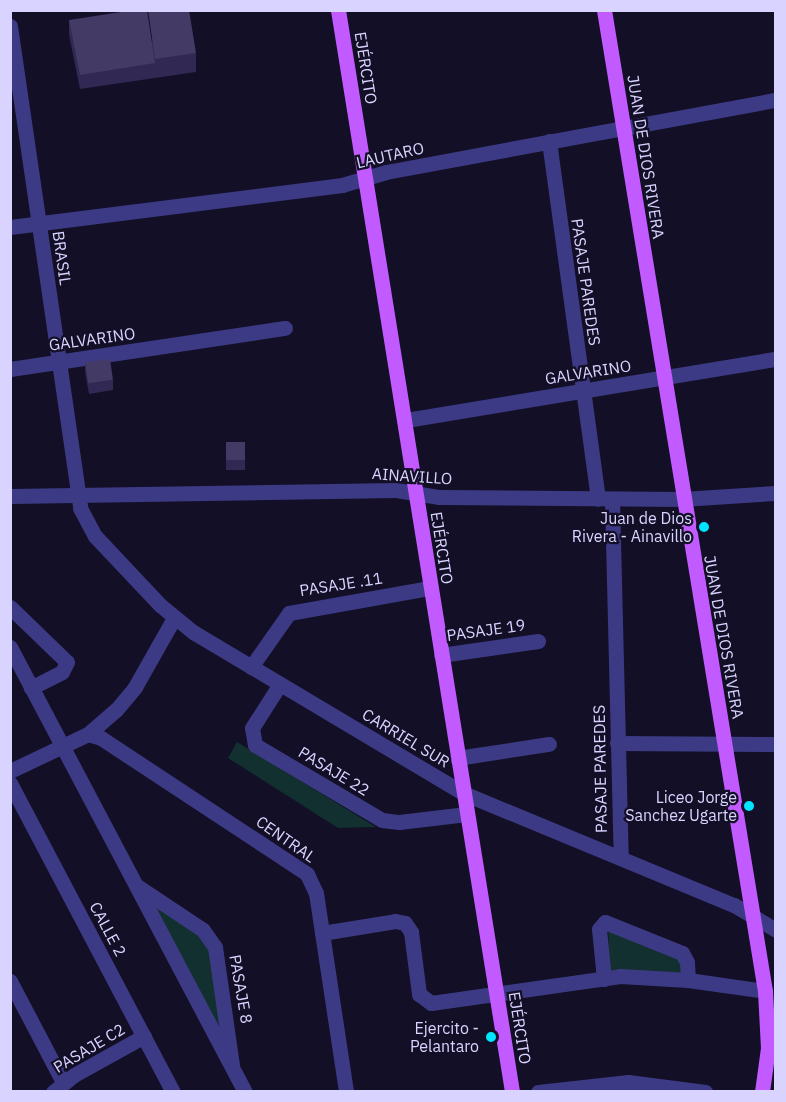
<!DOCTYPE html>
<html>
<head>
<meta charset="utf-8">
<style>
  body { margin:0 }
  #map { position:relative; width:786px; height:1102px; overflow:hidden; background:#130f26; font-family:"IBM Plex Sans",sans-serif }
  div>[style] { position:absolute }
  .green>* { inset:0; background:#12302f }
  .minor>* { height:15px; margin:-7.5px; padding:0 7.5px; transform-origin:7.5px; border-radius:7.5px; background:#3d3a85 }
  .major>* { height:15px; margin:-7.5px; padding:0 7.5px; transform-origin:7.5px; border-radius:7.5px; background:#c25bff }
  .wall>* { inset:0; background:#312854; transform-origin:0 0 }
  .building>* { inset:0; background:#433a66; transform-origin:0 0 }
  .dots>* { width:16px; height:16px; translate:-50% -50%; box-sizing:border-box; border:3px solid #130f26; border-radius:50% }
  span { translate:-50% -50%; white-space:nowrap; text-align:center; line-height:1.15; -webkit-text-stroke:4.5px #130f26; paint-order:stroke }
  .street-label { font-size:16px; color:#d9d4ff }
  .poi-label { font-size:16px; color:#d9d4ff }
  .right { translate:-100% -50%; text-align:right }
  .frame { position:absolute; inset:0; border:12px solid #d9d4ff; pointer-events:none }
</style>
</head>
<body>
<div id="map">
  <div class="green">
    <i style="clip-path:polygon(237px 742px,376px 827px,338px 828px,228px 758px)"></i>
    <i style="clip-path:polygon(147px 898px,197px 931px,211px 948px,225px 1043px)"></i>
    <i style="clip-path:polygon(608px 926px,682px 960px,682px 971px,677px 975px,610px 973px)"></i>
  </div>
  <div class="minor">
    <i style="left:10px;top:26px;width:487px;rotate:81.7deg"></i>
    <i style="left:80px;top:508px;width:32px;rotate:62deg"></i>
    <i style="left:95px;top:536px;width:95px;rotate:46.7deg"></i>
    <i style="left:160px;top:605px;width:43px;rotate:39.3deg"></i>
    <i style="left:193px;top:632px;width:314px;rotate:30.8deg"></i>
    <i style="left:463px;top:793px;width:293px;rotate:22.5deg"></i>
    <i style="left:734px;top:905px;width:49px;rotate:30.8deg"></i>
    <i style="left:549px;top:141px;width:361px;rotate:82.2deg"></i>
    <i style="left:10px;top:227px;width:335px;rotate:-7.2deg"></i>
    <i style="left:342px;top:185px;width:46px;rotate:-16.5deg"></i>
    <i style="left:386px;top:172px;width:397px;rotate:-10.5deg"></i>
    <i style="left:10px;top:369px;width:278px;rotate:-8.5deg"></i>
    <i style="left:406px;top:420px;width:375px;rotate:-9.4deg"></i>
    <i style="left:10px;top:496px;width:386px;rotate:-0.9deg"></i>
    <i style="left:396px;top:490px;width:44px;rotate:9.2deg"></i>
    <i style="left:439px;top:497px;width:243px;rotate:0.5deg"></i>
    <i style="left:682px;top:499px;width:94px;rotate:-3.7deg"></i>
    <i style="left:612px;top:499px;width:359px;rotate:88.6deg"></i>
    <i style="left:10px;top:607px;width:79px;rotate:44deg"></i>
    <i style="left:67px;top:662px;width:11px;rotate:117deg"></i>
    <i style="left:62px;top:672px;width:35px;rotate:153deg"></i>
    <i style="left:10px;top:647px;width:503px;rotate:62.16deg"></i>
    <i style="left:441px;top:655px;width:98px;rotate:-8.2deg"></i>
    <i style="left:251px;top:667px;width:66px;rotate:-54.9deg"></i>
    <i style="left:289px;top:613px;width:143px;rotate:-10.1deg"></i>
    <i style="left:280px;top:684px;width:52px;rotate:122.5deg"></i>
    <i style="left:252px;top:728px;width:17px;rotate:80deg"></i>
    <i style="left:255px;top:745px;width:147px;rotate:30.6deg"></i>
    <i style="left:382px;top:820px;width:17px;rotate:7deg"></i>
    <i style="left:399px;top:822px;width:68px;rotate:-6.7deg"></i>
    <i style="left:88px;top:734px;width:14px;rotate:17deg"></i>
    <i style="left:101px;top:738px;width:247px;rotate:33.4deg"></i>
    <i style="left:307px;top:874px;width:21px;rotate:65deg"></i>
    <i style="left:316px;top:893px;width:201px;rotate:81.4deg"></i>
    <i style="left:617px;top:743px;width:159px;rotate:0.4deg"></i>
    <i style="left:457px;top:758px;width:93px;rotate:-8.7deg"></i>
    <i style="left:10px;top:771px;width:86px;rotate:-25.4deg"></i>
    <i style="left:88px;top:734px;width:37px;rotate:-41deg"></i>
    <i style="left:116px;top:710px;width:30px;rotate:-50deg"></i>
    <i style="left:135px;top:687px;width:79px;rotate:-60.5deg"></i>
    <i style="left:10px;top:783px;width:349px;rotate:62.2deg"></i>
    <i style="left:137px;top:886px;width:79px;rotate:33.7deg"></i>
    <i style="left:203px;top:930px;width:21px;rotate:55deg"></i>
    <i style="left:215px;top:947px;width:119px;rotate:81.8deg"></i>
    <i style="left:322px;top:933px;width:74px;rotate:-9.3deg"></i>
    <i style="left:395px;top:921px;width:10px;rotate:11deg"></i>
    <i style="left:405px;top:923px;width:11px;rotate:56deg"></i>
    <i style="left:411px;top:932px;width:63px;rotate:82.6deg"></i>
    <i style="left:419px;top:994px;width:15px;rotate:37deg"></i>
    <i style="left:431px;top:1003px;width:191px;rotate:-8.1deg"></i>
    <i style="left:620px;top:976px;width:68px;rotate:3.4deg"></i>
    <i style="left:688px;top:980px;width:78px;rotate:8.1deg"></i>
    <i style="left:604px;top:979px;width:50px;rotate:-95.7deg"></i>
    <i style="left:599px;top:929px;width:9px;rotate:-49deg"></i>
    <i style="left:605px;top:922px;width:83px;rotate:21.9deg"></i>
    <i style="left:682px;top:953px;width:10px;rotate:61deg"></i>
    <i style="left:687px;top:962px;width:18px;rotate:87deg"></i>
    <i style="left:10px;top:981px;width:114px;rotate:62.3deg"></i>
    <i style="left:53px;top:1092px;width:27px;rotate:-39deg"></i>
    <i style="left:74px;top:1075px;width:80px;rotate:-29.1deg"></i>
    <i style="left:538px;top:1092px;width:91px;rotate:-6.3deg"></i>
    <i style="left:628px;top:1082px;width:78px;rotate:7.4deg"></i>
  </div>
  <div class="major">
    <i style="left:338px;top:10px;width:1096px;rotate:80.86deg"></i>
    <i style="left:604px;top:10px;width:994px;rotate:80.68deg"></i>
    <i style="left:765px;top:991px;width:57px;rotate:87deg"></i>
    <i style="left:768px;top:1048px;width:44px;rotate:97.8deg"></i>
  </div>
  <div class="wall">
    <i style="clip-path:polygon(69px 20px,196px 53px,196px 72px,80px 89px,69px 35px)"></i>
    <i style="clip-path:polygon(85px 363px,113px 380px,113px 390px,89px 394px,85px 372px)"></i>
    <i style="left:226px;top:442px;width:19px;height:28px"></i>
    <i style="clip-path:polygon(774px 750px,776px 750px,776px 793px,774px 769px)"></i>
  </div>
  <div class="building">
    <i style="clip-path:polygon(134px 10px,147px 10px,155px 63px,80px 75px,69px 20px)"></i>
    <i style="clip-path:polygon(148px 10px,189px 10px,196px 53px,155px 59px)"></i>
    <i style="left:110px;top:359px;width:21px;height:25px;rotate:82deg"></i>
    <i style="left:226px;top:442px;width:19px;height:18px"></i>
    <i style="clip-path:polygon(774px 750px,776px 750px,776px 774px)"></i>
  </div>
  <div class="dots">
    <i style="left:704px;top:527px;background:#00e5ff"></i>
    <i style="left:749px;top:806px;background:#00e5ff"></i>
    <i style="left:491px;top:1037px;background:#00e5ff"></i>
  </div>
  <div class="street-label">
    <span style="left:366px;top:68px;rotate:81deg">EJÉRCITO</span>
    <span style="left:390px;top:155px;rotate:-13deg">LAUTARO</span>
    <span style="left:646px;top:157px;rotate:81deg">JUAN DE DIOS RIVERA</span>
    <span style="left:62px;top:258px;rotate:82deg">BRASIL</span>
    <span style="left:586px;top:282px;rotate:82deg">PASAJE PAREDES</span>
    <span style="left:92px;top:339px;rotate:-8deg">GALVARINO</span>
    <span style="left:588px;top:372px;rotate:-9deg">GALVARINO</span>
    <span style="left:412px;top:476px;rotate:4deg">AINAVILLO</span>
    <span style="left:442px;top:548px;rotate:81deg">EJÉRCITO</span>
    <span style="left:341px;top:584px;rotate:-9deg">PASAJE .11</span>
    <span style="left:486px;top:630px;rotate:-8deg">PASAJE 19</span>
    <span style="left:724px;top:637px;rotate:80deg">JUAN DE DIOS RIVERA</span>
    <span style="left:406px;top:738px;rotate:31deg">CARRIEL SUR</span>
    <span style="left:600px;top:769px;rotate:-91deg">PASAJE PAREDES</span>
    <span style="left:334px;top:771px;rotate:31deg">PASAJE 22</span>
    <span style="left:286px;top:839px;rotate:35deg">CENTRAL</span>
    <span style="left:108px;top:929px;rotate:62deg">CALLE 2</span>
    <span style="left:241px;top:989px;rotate:80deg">PASAJE 8</span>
    <span style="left:520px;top:1028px;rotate:81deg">EJÉRCITO</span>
    <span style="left:89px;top:1048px;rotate:-31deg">PASAJE C2</span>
  </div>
  <div class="poi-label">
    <span class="right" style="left:692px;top:527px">Juan de Dios<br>Rivera - Ainavillo</span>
    <span class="right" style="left:737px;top:806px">Liceo Jorge<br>Sanchez Ugarte</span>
    <span class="right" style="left:479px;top:1037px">Ejercito -<br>Pelantaro</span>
  </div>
  <div class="frame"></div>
</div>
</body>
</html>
